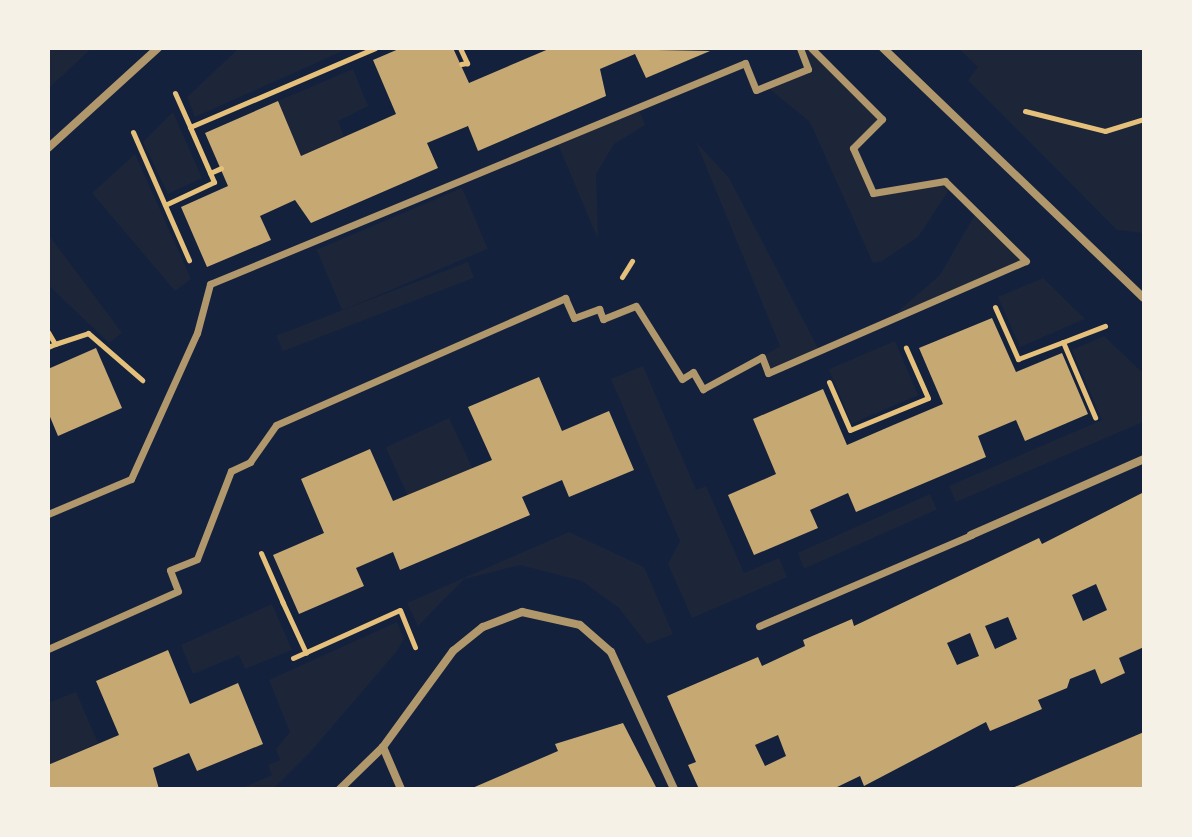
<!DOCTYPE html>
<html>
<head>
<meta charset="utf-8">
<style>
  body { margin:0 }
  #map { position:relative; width:1192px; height:837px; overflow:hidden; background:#14213d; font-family:Montserrat,sans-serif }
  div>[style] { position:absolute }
  .green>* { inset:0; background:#1d2539; transform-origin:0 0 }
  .building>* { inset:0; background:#c6a872 }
  .path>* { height:5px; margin:-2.5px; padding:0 2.5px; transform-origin:2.5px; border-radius:2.5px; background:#e5c07b }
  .pedestrian>* { height:7px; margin:-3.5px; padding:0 3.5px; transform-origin:3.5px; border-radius:3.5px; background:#b1986c }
  .minor>* { height:8px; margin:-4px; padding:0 4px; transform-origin:4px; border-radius:4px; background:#b1986c }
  span { translate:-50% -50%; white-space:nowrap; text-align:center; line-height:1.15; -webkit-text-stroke:6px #f6f1e7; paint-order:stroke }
  .frame { position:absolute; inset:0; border:50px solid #f6f1e7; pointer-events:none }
</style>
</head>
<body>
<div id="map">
  <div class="green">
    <i style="clip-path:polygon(48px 48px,92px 48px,48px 89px)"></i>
    <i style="clip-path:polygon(239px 48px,344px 48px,345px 50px,195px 117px,187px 97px)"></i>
    <i style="clip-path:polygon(800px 48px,811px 48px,882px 119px,853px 148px,872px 193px,945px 181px,951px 187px,918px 237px,882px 261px,873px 263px,810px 122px,766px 86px,808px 69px)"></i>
    <i style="clip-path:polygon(958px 48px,1144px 48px,1144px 233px,1117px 230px,968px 80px,978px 67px)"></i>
    <i style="clip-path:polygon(353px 69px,368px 106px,338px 121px,344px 136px,301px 156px,278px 101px)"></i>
    <i style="clip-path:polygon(638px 107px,645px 125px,614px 144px,596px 174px,598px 239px,557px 142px)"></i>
    <i style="clip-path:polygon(173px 112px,202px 178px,168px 194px,143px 142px)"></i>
    <i style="clip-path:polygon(696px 142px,729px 178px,819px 350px,768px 373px,762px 357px,780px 346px)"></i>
    <i style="clip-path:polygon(135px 154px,191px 279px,175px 291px,92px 193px)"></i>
    <i style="left:462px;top:188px;width:66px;height:158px;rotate:67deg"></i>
    <i style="clip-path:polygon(976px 213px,1026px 261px,895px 314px,940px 275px)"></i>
    <i style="clip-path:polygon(48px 234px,122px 333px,109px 343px,48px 285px)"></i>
    <i style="left:468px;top:262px;width:17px;height:205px;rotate:69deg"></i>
    <i style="clip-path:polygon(1043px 278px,1085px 319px,1020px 347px,998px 297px)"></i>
    <i style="clip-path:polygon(1104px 336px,1144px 374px,1143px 422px,956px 502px,949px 486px,1102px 420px,1072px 350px)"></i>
    <i style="left:895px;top:341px;width:59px;height:72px;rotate:67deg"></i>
    <i style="clip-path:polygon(643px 366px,696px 490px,706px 486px,744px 573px,779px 558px,787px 577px,692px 618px,668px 564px,680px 541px,611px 379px)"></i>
    <i style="left:449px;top:418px;width:55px;height:70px;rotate:65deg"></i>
    <i style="left:930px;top:494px;width:17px;height:145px;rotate:66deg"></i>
    <i style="clip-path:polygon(569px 532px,644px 567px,673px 634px,647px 644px,619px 608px,582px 581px,520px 565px,464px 579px,418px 626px,407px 603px)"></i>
    <i style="clip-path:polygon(272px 604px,292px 650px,245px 669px,239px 655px,193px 674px,181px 645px)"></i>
    <i style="clip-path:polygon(397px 622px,404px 639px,397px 651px,312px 750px,273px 789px,240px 789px,272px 775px,268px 765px,280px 760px,276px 749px,290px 732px,269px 680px)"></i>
    <i style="clip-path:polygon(76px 692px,98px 743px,48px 765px,48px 703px)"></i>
  </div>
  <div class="building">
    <i style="clip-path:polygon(401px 48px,453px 48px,469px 83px,551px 48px,710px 51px,646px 78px,635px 54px,600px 69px,606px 96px,478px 151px,468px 126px,427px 143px,438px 168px,311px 223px,295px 200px,260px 216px,271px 240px,207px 267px,181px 207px,228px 186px,205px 133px,278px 101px,301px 156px,396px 114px,373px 60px)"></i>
    <i style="clip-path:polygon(992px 318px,1016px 372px,1062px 353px,1088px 414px,1025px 441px,1016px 420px,978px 436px,986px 457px,856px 512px,848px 493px,810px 510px,818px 528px,754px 555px,728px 495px,776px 474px,753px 419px,823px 389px,847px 445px,891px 426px,943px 404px,919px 348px)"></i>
    <i style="clip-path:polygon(96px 348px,122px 408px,58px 436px,48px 412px,48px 369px)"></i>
    <i style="clip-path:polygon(539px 377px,562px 431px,609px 411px,634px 470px,569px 497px,562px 480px,522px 497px,530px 515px,400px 570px,393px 552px,356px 568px,364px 586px,299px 614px,273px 555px,324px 533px,301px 479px,370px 449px,393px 501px,492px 460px,468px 407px)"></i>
    <i style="clip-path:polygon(evenodd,1144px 492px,1144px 647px,1119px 658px,1125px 673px,1101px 684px,1095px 669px,1070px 679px,1067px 688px,1038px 700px,1042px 709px,990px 731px,986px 722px,864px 786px,860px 776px,833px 789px,699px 789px,688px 765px,696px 762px,667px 696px,758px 657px,762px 666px,805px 646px,803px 640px,852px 619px,854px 626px,1039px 538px,1042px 544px,1144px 492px,1096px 584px,1107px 610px,1083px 621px,1072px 595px,1096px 584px,1144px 492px,1008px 617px,1017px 639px,995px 649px,985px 626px,1008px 617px,1144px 492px,970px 633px,979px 656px,957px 665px,947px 643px,970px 633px,1144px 492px,778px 735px,786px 756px,765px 766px,755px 745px,778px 735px)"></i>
    <i style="clip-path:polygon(168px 650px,190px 704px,238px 683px,263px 744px,197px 771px,189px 753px,153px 768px,159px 789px,48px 789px,48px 765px,119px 735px,96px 681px)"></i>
    <i style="clip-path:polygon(623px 723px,657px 789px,470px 789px,558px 751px,555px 744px)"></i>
    <i style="clip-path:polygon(1144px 732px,1144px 789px,1010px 789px)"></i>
  </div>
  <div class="path">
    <i style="left:460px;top:48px;width:17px;rotate:65deg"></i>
    <i style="left:467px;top:63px;width:6px;rotate:171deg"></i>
    <i style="left:175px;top:93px;width:37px;rotate:66deg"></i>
    <i style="left:1025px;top:111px;width:82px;rotate:14deg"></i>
    <i style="left:1105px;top:131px;width:41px;rotate:-17.1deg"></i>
    <i style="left:133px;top:132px;width:140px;rotate:66.4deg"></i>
    <i style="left:210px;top:173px;width:12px;rotate:-24deg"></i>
    <i style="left:167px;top:204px;width:52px;rotate:-25.1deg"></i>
    <i style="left:214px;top:182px;width:60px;rotate:-113.6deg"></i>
    <i style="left:190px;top:127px;width:201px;rotate:-23.1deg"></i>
    <i style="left:622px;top:277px;width:19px;rotate:-58deg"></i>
    <i style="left:995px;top:307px;width:57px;rotate:66.1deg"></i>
    <i style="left:1018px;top:359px;width:48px;rotate:-20.7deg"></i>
    <i style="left:1063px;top:342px;width:82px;rotate:66.9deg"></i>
    <i style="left:48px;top:332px;width:14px;rotate:60deg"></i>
    <i style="left:55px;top:344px;width:8px;rotate:157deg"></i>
    <i style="left:1063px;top:342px;width:45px;rotate:-20.9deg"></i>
    <i style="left:55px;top:344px;width:35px;rotate:-18deg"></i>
    <i style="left:88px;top:333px;width:72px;rotate:41deg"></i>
    <i style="left:829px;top:382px;width:52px;rotate:66.4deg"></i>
    <i style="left:850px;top:430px;width:84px;rotate:-22.3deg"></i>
    <i style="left:928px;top:398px;width:55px;rotate:-113.7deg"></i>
    <i style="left:261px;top:553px;width:55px;rotate:66.3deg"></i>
    <i style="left:282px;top:601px;width:57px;rotate:65.2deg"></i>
    <i style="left:293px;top:658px;width:117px;rotate:-24.2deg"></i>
    <i style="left:400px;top:610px;width:40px;rotate:68deg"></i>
  </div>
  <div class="pedestrian">
    <i style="left:48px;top:514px;width:90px;rotate:-22.9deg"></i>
    <i style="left:131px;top:479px;width:160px;rotate:-65.7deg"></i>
    <i style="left:197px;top:333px;width:51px;rotate:-75.1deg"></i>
    <i style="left:210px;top:284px;width:579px;rotate:-22.44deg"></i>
    <i style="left:745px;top:63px;width:29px;rotate:68deg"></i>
    <i style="left:756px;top:90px;width:56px;rotate:-22deg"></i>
    <i style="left:808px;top:69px;width:22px;rotate:-111deg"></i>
    <i style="left:759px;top:626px;width:231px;rotate:-23.2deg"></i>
    <i style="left:48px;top:649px;width:142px;rotate:-24deg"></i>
    <i style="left:178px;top:591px;width:22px;rotate:-111deg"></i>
    <i style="left:170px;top:570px;width:29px;rotate:-22deg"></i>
    <i style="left:197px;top:559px;width:94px;rotate:-68.9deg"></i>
    <i style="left:231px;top:471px;width:21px;rotate:-25deg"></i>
    <i style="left:250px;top:462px;width:45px;rotate:-54.9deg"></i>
    <i style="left:276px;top:425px;width:316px;rotate:-23.7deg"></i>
    <i style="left:565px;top:298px;width:22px;rotate:66deg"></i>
    <i style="left:574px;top:318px;width:27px;rotate:-20deg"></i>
    <i style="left:599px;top:309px;width:11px;rotate:68deg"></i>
    <i style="left:603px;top:319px;width:35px;rotate:-22deg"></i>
    <i style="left:636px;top:306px;width:86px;rotate:57.8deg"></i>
    <i style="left:682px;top:379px;width:13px;rotate:-32deg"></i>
    <i style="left:693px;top:372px;width:20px;rotate:60deg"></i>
    <i style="left:703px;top:389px;width:67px;rotate:-28.5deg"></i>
    <i style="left:762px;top:357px;width:17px;rotate:69deg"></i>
    <i style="left:768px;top:373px;width:281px;rotate:-23.5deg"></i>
    <i style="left:1026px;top:261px;width:114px;rotate:-135.4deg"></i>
    <i style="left:945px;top:181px;width:73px;rotate:170.5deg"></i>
    <i style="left:873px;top:193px;width:49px;rotate:-114deg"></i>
    <i style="left:853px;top:148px;width:41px;rotate:-45deg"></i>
    <i style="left:882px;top:119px;width:100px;rotate:-135deg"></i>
  </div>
  <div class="minor">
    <i style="left:883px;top:48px;width:361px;rotate:43.8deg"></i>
    <i style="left:48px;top:148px;width:149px;rotate:-42.3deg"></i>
    <i style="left:971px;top:535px;width:189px;rotate:-23.7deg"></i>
    <i style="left:383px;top:747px;width:46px;rotate:66.8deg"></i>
    <i style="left:340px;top:789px;width:60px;rotate:-44.3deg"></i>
    <i style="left:383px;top:747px;width:119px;rotate:-53.9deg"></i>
    <i style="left:453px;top:651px;width:38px;rotate:-39deg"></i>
    <i style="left:483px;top:627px;width:42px;rotate:-21deg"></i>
    <i style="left:522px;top:612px;width:59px;rotate:12.6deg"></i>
    <i style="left:580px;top:625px;width:41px;rotate:41.1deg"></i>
    <i style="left:611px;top:652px;width:151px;rotate:65.3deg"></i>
  </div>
  <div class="frame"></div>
</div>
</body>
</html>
